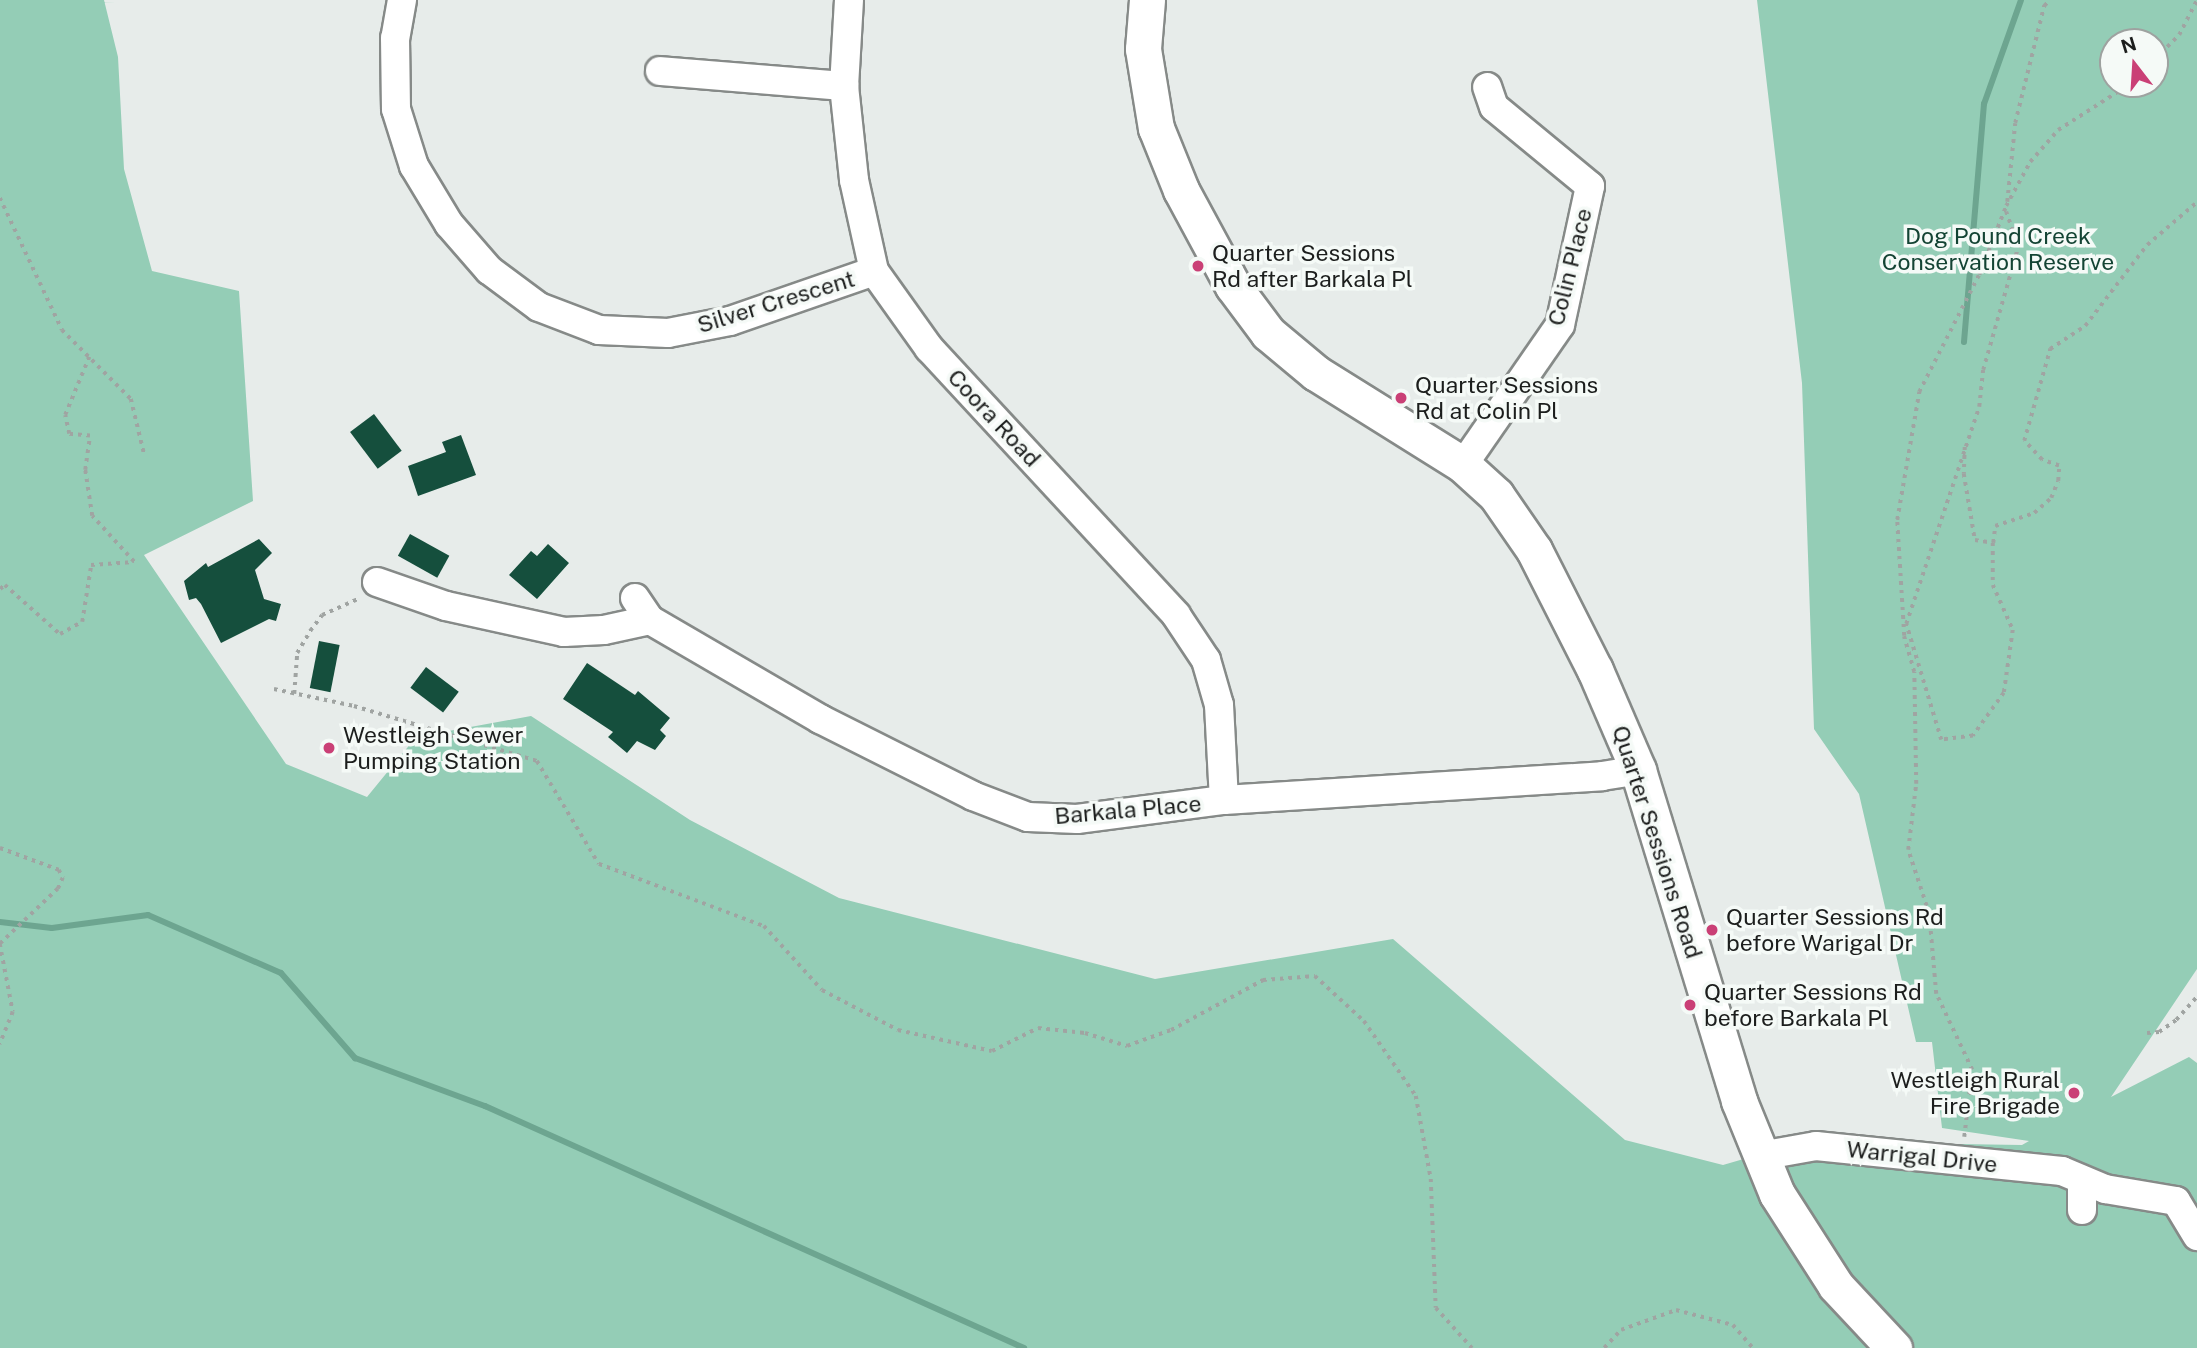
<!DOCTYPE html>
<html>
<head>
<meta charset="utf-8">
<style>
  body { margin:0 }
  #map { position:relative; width:2197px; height:1348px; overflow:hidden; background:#e7ecea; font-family:"Public Sans",sans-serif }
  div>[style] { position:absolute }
  .green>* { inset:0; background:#94cdb6 }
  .stream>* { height:6px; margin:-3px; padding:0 3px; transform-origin:3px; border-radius:3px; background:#6da590 }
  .building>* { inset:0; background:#154f3d; transform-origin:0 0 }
  .path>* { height:3.5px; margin-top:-1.75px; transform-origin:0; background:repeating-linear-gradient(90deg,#a0a4a2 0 3.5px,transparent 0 8.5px) }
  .roads { filter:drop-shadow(2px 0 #868a88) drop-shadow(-2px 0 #868a88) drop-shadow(0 2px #868a88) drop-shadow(0 -2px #868a88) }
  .minor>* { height:28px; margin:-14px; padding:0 14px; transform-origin:14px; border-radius:14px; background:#fff }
  .major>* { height:35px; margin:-17.5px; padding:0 17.5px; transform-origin:17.5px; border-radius:17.5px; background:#fff }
  .dots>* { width:19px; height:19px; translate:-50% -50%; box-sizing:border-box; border:4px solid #f5faf7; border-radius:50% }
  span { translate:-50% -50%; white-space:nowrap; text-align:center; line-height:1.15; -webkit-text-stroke:7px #f5faf7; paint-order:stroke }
  .park-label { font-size:23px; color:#144434 }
  .poi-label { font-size:23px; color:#1c1e1d }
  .left { translate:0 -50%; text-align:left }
  .right { translate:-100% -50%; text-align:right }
  .street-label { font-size:23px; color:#1c1e1d }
  .north { position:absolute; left:2099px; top:28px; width:70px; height:70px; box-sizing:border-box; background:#f5faf7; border:2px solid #9ea2a0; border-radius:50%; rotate:343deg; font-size:19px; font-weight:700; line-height:28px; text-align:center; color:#1c1e1d }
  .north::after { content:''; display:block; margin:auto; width:24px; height:32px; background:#ca4076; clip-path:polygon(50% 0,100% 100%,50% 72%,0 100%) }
</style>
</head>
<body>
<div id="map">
  <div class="green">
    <i style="clip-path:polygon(evenodd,0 0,104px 0,118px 57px,124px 169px,152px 271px,239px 291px,253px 501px,144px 555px,286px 764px,367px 797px,416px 737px,531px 716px,690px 820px,839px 898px,1155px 979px,1393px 939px,1625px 1140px,1723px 1165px,1747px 1158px,1769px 1141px,2022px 1145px,2029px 1141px,1942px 1128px,1932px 1042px,1916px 1042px,1859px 794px,1814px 729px,1802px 383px,1757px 0,2197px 0,2197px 969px,2111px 1097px,2189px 1057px,2197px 1063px,2197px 1348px,0 1348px,0 0,2113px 42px,2155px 42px,2155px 84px,2113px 84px,2113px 42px)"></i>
  </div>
  <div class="stream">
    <i style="left:1964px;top:342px;width:239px;rotate:-85.2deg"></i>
    <i style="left:1984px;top:104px;width:110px;rotate:-70.4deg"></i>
    <i style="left:0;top:922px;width:52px;rotate:6.6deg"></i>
    <i style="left:52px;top:928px;width:97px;rotate:-7.7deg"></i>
    <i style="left:148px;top:915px;width:145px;rotate:23.6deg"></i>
    <i style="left:281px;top:973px;width:113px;rotate:49deg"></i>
    <i style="left:355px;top:1058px;width:139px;rotate:20.3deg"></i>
    <i style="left:485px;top:1106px;width:591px;rotate:24.18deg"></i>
  </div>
  <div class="building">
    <i style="left:374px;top:414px;width:46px;height:30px;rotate:53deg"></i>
    <i style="clip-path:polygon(461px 435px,476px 475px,418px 496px,408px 466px,446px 452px,442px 442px)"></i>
    <i style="left:410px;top:534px;width:45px;height:25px;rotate:29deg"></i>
    <i style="clip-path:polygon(259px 539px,272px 553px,255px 570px,264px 599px,281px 604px,276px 621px,269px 619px,221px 643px,201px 604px,196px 598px,189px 600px,184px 581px,206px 563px,208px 567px)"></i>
    <i style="clip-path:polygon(548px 544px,569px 563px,537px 599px,509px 575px,531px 551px,537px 556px)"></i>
    <i style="left:319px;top:641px;width:21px;height:48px;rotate:11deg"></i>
    <i style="clip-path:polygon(587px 663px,635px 695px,638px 691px,670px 718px,660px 730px,666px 736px,655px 750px,637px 741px,627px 753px,608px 737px,613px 732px,563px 699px)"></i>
    <i style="left:426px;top:667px;width:41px;height:26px;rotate:37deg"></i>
  </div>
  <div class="path">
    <i style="left:2155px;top:59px;width:34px;rotate:-45deg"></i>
    <i style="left:2179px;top:35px;width:39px;rotate:-63deg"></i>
    <i style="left:0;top:198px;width:146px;rotate:64.8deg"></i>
    <i style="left:62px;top:330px;width:98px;rotate:45deg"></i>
    <i style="left:131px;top:399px;width:56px;rotate:76.5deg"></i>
    <i style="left:2007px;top:202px;width:79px;rotate:-84.2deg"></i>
    <i style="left:2015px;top:123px;width:121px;rotate:-76.1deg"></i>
    <i style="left:2044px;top:6px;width:8px;rotate:-45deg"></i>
    <i style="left:1965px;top:447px;width:27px;rotate:92deg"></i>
    <i style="left:1964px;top:474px;width:67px;rotate:80.5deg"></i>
    <i style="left:1975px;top:540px;width:18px;rotate:9deg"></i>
    <i style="left:1993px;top:543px;width:17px;rotate:-83deg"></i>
    <i style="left:1995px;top:526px;width:41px;rotate:-18.4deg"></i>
    <i style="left:2034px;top:513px;width:23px;rotate:-41deg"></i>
    <i style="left:2051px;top:498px;width:18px;rotate:-68deg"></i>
    <i style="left:2058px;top:481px;width:15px;rotate:-86deg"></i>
    <i style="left:2059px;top:466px;width:18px;rotate:-161deg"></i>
    <i style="left:2042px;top:460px;width:26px;rotate:-133deg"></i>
    <i style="left:2024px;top:441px;width:96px;rotate:-74.2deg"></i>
    <i style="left:2050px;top:349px;width:42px;rotate:-33.3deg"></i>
    <i style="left:2085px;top:326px;width:102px;rotate:-52.6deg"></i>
    <i style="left:2147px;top:245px;width:66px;rotate:-40.7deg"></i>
    <i style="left:1993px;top:543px;width:42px;rotate:90deg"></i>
    <i style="left:1993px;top:585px;width:49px;rotate:66deg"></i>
    <i style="left:2013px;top:630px;width:64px;rotate:98.1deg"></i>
    <i style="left:2004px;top:693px;width:53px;rotate:125.8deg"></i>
    <i style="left:1973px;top:736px;width:32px;rotate:173deg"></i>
    <i style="left:1941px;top:740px;width:121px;rotate:-106.8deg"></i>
    <i style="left:1906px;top:624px;width:229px;rotate:-71.4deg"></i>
    <i style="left:1979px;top:407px;width:37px;rotate:-84deg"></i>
    <i style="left:1983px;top:370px;width:128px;rotate:-74.1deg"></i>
    <i style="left:2018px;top:247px;width:37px;rotate:-109deg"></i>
    <i style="left:0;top:589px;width:6px;rotate:-39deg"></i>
    <i style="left:5px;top:585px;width:74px;rotate:41.7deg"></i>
    <i style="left:60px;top:634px;width:25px;rotate:-29deg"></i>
    <i style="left:82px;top:622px;width:58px;rotate:-81deg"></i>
    <i style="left:91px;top:565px;width:43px;rotate:-4deg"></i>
    <i style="left:134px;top:562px;width:62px;rotate:-132.4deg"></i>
    <i style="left:92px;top:516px;width:47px;rotate:-98.7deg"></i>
    <i style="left:85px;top:470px;width:34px;rotate:-82deg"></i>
    <i style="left:90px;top:436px;width:21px;rotate:-175deg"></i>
    <i style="left:69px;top:434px;width:19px;rotate:-102deg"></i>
    <i style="left:65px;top:415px;width:63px;rotate:-67.5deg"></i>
    <i style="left:274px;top:689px;width:82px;rotate:12deg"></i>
    <i style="left:354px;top:706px;width:191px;rotate:16.7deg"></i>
    <i style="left:537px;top:761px;width:120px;rotate:59deg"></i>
    <i style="left:599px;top:864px;width:176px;rotate:20.6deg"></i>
    <i style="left:764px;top:926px;width:86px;rotate:47.8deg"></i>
    <i style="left:822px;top:990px;width:86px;rotate:27.8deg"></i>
    <i style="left:898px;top:1030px;width:96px;rotate:12.6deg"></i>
    <i style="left:992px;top:1051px;width:51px;rotate:-26.6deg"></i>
    <i style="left:1038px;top:1028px;width:47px;rotate:6.1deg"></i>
    <i style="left:1085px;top:1033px;width:44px;rotate:17.2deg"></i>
    <i style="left:1127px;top:1046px;width:47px;rotate:-20deg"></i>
    <i style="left:1171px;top:1030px;width:105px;rotate:-28.5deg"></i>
    <i style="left:1263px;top:980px;width:52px;rotate:-4.4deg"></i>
    <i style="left:1315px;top:976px;width:67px;rotate:42.6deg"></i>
    <i style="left:1364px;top:1021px;width:91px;rotate:55.3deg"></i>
    <i style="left:1416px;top:1096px;width:84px;rotate:79.8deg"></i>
    <i style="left:1431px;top:1179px;width:129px;rotate:87.8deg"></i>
    <i style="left:1436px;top:1308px;width:54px;rotate:48deg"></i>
    <i style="left:294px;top:694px;width:41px;rotate:-85.8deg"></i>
    <i style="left:297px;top:653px;width:26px;rotate:-59deg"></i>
    <i style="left:310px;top:631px;width:20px;rotate:-53deg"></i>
    <i style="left:322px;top:615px;width:42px;rotate:-24.1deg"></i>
    <i style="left:0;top:848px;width:63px;rotate:20.4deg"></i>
    <i style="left:59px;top:870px;width:9px;rotate:63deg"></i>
    <i style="left:63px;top:878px;width:12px;rotate:114deg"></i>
    <i style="left:58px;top:889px;width:80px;rotate:136.5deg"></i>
    <i style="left:0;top:944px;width:69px;rotate:79.2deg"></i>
    <i style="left:13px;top:1012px;width:35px;rotate:112deg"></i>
    <i style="left:2147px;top:1033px;width:12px;rotate:-5deg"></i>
    <i style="left:2159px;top:1032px;width:21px;rotate:-35deg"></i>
    <i style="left:2176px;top:1020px;width:31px;rotate:-48deg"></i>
    <i style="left:1964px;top:1137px;width:67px;rotate:-83.2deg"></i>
    <i style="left:1972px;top:1070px;width:84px;rotate:-115.3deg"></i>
    <i style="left:1936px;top:994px;width:80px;rotate:-95deg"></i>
    <i style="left:1929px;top:914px;width:67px;rotate:-108.2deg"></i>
    <i style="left:1908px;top:850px;width:66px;rotate:-83.1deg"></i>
    <i style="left:1916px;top:784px;width:112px;rotate:-91deg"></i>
    <i style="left:1914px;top:672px;width:37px;rotate:-106deg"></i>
    <i style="left:1904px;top:636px;width:116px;rotate:-93.5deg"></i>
    <i style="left:1897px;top:520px;width:130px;rotate:-80.2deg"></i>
    <i style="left:1919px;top:392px;width:131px;rotate:-62.9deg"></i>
    <i style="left:1979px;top:275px;width:74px;rotate:-68.6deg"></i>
    <i style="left:2006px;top:206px;width:50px;rotate:-61.4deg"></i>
    <i style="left:2030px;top:162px;width:43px;rotate:-48.8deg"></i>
    <i style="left:2058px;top:130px;width:85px;rotate:-32.6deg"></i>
    <i style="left:1604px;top:1348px;width:25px;rotate:-47deg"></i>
    <i style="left:1621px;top:1330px;width:59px;rotate:-20deg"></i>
    <i style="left:1676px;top:1310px;width:59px;rotate:14.7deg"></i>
    <i style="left:1733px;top:1325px;width:30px;rotate:49deg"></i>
  </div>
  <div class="roads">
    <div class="minor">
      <i style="left:402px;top:0;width:39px;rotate:100deg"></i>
      <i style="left:395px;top:38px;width:71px;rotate:89.2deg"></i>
      <i style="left:396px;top:109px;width:60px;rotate:72.5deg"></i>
      <i style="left:414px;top:166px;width:68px;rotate:58.9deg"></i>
      <i style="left:449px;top:224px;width:61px;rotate:49deg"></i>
      <i style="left:489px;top:270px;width:62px;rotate:36.5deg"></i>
      <i style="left:539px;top:307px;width:64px;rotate:21deg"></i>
      <i style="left:599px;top:330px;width:69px;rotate:2.5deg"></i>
      <i style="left:668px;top:333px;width:63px;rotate:-11deg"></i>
      <i style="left:730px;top:321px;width:152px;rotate:-19.1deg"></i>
      <i style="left:849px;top:0;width:86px;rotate:93.3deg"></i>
      <i style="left:844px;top:86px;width:95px;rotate:83.9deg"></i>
      <i style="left:854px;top:180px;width:93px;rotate:77.6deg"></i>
      <i style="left:874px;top:271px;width:95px;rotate:54.5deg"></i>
      <i style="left:929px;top:348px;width:364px;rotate:47.2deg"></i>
      <i style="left:1176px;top:615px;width:54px;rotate:56.3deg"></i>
      <i style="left:1206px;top:660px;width:47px;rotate:73.9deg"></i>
      <i style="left:1219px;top:705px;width:95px;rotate:87deg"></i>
      <i style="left:660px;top:71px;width:185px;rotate:4.7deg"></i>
      <i style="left:1463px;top:465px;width:170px;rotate:-55.3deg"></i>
      <i style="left:1560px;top:325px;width:142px;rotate:-77.8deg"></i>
      <i style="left:1590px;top:186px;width:124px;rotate:-140.5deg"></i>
      <i style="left:1494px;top:107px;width:21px;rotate:-109deg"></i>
      <i style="left:377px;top:582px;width:73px;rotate:19.2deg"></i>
      <i style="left:446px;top:606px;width:121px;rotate:12.4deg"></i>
      <i style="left:564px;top:632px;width:40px;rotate:-2.9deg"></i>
      <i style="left:604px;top:630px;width:47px;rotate:-12.3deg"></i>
      <i style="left:635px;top:598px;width:27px;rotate:56deg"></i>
      <i style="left:650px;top:620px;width:197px;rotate:30.2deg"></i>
      <i style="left:820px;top:719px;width:171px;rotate:26.7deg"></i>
      <i style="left:973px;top:796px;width:59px;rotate:20.9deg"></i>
      <i style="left:1028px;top:817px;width:49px;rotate:2.3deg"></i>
      <i style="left:1077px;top:819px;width:148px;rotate:-7.4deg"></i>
      <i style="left:1224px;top:800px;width:379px;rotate:-3.6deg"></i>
      <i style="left:1602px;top:776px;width:36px;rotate:-9deg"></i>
      <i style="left:1760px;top:1156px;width:57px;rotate:-10.1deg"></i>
      <i style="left:1816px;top:1146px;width:247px;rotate:5.8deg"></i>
      <i style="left:2062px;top:1171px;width:47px;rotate:22.7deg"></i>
      <i style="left:2105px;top:1189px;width:72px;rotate:9.6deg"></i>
      <i style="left:2176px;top:1201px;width:41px;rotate:59deg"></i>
      <i style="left:2082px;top:1210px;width:30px;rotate:-90deg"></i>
    </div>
    <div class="major">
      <i style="left:1147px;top:0;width:49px;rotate:94.7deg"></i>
      <i style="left:1143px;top:49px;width:80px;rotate:80.7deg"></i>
      <i style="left:1156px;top:128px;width:67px;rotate:68deg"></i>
      <i style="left:1181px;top:190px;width:109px;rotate:61.6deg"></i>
      <i style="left:1233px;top:286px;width:59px;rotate:53.3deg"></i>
      <i style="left:1268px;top:333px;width:62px;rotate:39.8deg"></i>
      <i style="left:1316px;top:373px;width:173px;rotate:32deg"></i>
      <i style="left:1463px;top:465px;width:45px;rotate:42.3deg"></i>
      <i style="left:1496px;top:495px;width:67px;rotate:55.4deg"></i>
      <i style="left:1534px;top:550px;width:135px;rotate:63.1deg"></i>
      <i style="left:1595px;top:670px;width:109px;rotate:66.7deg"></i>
      <i style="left:1638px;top:770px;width:346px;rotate:73deg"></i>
      <i style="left:1739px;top:1101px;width:100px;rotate:67.8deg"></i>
      <i style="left:1777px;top:1194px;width:109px;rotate:57.3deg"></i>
      <i style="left:1836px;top:1286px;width:85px;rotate:46.9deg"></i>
    </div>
  </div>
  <div class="dots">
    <i style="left:1198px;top:266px;background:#ca4076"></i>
    <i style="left:1401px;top:398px;background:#ca4076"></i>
    <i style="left:329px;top:748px;background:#ca4076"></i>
    <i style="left:1712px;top:930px;background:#ca4076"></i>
    <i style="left:1690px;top:1005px;background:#ca4076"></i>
    <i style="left:2074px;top:1093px;background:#ca4076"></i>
  </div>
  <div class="park-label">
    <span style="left:1998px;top:249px">Dog Pound Creek<br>Conservation Reserve</span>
  </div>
  <div class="poi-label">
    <span class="left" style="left:1212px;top:266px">Quarter Sessions<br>Rd after Barkala Pl</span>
    <span class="left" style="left:1415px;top:398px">Quarter Sessions<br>Rd at Colin Pl</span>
    <span class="left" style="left:343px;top:748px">Westleigh Sewer<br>Pumping Station</span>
    <span class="left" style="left:1726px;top:930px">Quarter Sessions Rd<br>before Warigal Dr</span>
    <span class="left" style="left:1704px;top:1005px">Quarter Sessions Rd<br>before Barkala Pl</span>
    <span class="right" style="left:2060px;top:1093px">Westleigh Rural<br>Fire Brigade</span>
  </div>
  <div class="street-label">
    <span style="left:1570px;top:267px;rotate:-76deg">Colin Place</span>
    <span style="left:776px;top:302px;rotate:-17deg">Silver Crescent</span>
    <span style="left:994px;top:418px;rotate:47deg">Coora Road</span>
    <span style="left:1128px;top:810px;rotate:-5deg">Barkala Place</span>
    <span style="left:1657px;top:842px;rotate:72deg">Quarter Sessions Road</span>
    <span style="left:1922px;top:1157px;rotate:6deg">Warrigal Drive</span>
  </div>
  <div class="north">N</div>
</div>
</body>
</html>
